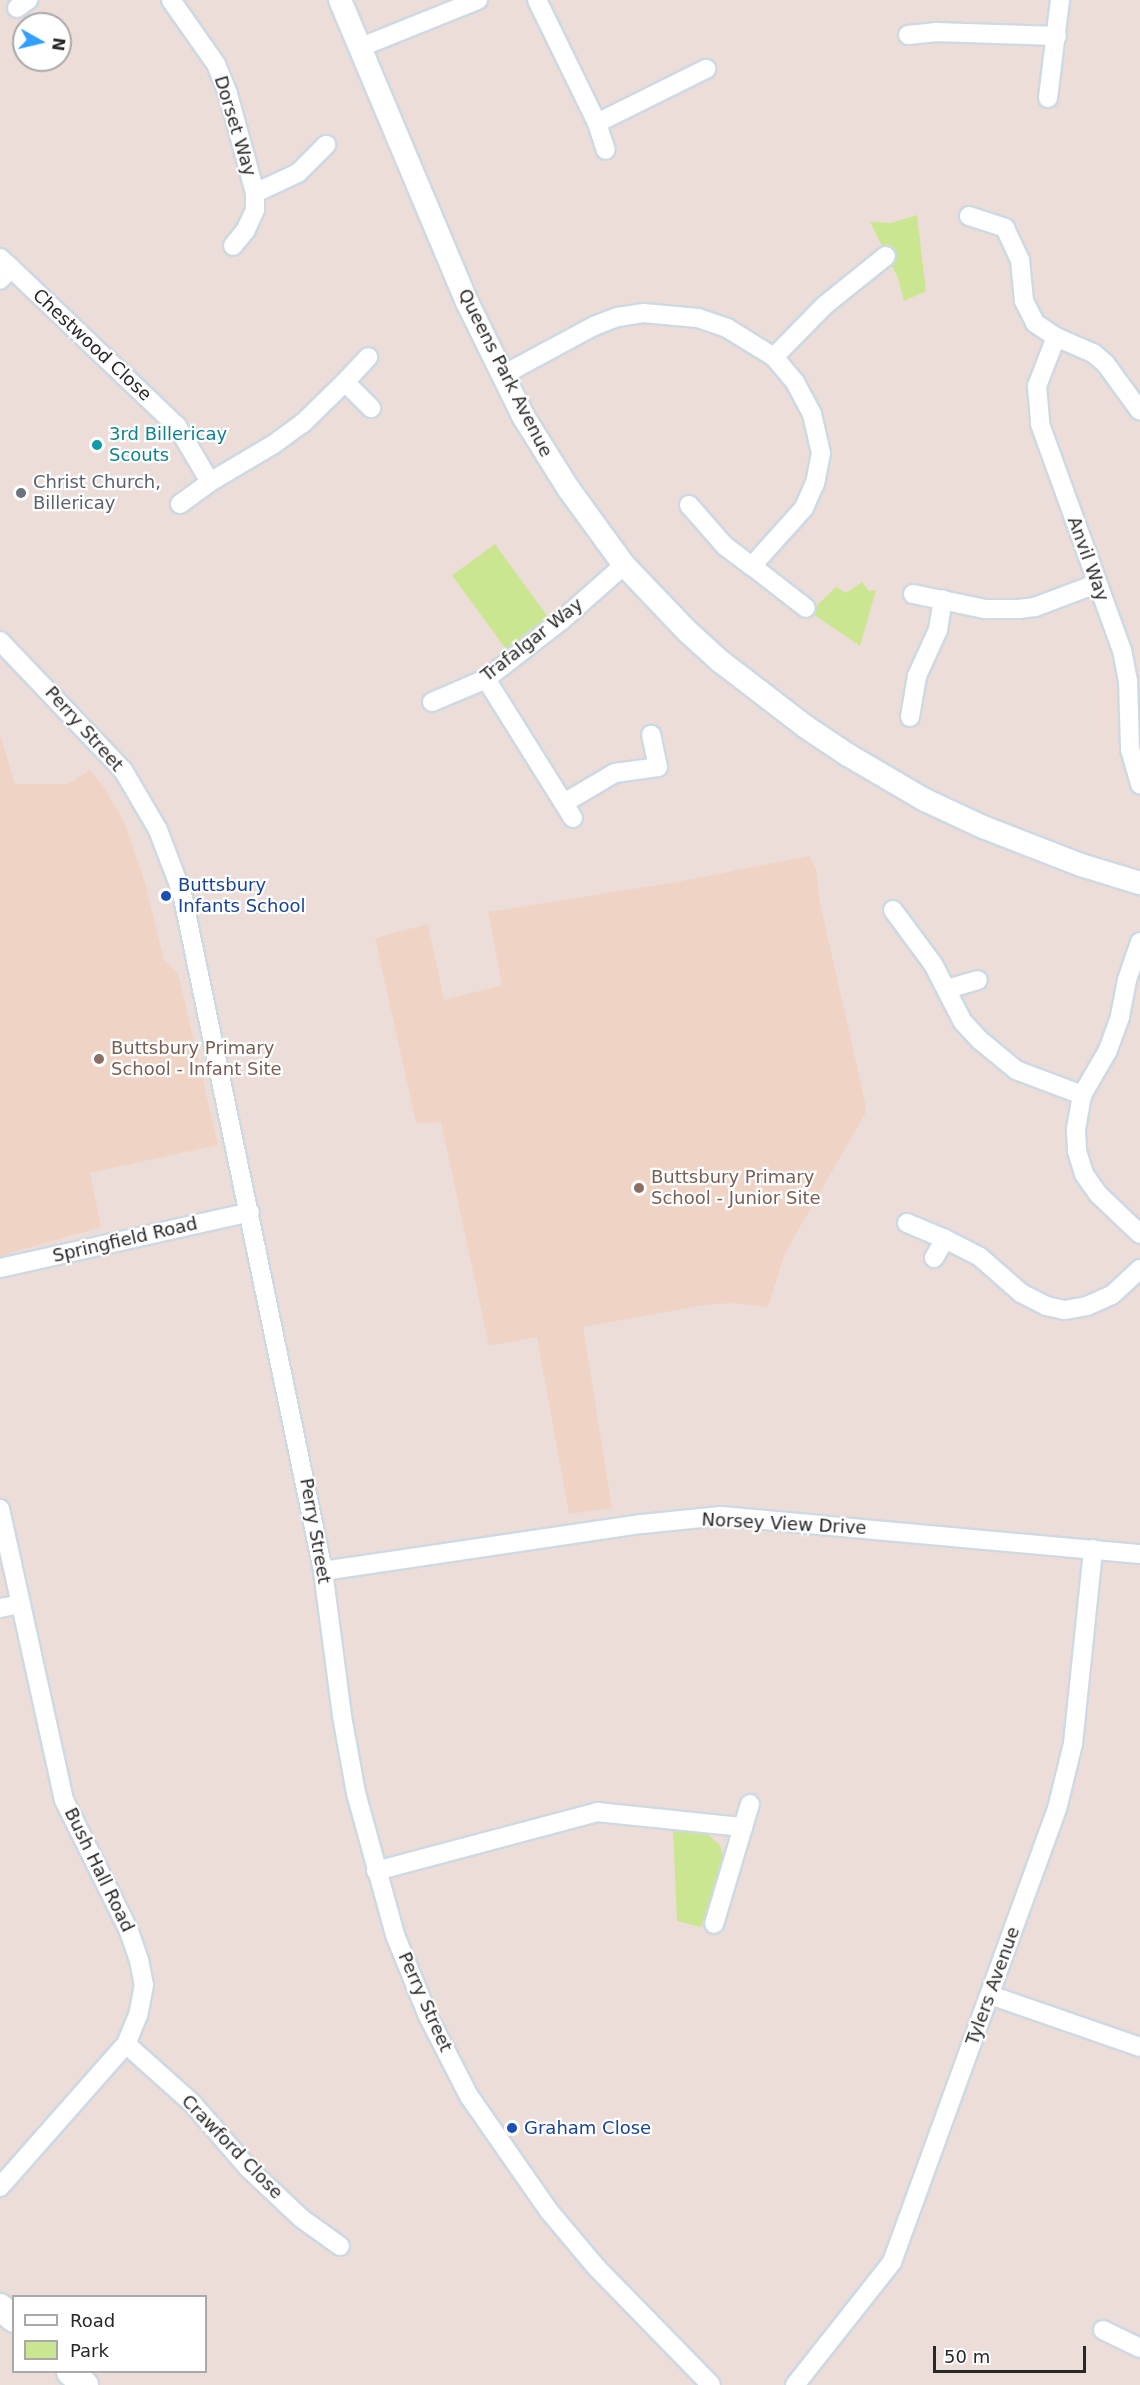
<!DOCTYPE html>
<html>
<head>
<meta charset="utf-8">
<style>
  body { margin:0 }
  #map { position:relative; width:1140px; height:2385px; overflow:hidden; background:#ecddd8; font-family:"DejaVu Sans",sans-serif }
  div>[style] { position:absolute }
  .education>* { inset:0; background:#efd4c6 }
  .green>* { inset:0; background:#cbe691; transform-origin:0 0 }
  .roads { filter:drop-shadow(2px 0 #ced9e2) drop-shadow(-2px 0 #ced9e2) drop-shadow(0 2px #ced9e2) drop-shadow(0 -2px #ced9e2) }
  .minor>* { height:18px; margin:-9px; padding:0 9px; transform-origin:9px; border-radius:9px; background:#fff }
  .tertiary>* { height:22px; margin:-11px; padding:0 11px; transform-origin:11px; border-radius:11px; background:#fff }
  .secondary>* { height:26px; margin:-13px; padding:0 13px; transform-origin:13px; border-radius:13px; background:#fff }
  .dots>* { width:16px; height:16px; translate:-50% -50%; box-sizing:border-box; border:3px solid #fff; border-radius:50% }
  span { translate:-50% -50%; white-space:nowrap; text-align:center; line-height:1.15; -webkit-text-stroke:4.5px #fff; paint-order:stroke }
  .street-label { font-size:18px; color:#282828 }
  .culture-label { font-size:18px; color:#0d838f }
  .left { translate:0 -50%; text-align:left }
  .worship-label { font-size:18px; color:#5b616d }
  .transit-label { font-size:18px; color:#164399 }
  .education-label { font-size:18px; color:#785e54 }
  .legend { position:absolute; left:12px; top:2295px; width:195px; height:78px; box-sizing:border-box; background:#fff; border:2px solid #a9a9a9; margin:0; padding:8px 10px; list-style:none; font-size:18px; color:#282828 }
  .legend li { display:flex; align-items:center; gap:12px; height:30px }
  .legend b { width:30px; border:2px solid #a9a9a9 }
  .north { position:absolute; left:12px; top:12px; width:60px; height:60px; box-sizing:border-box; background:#fff; border:2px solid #a9a9a9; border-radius:50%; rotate:98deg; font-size:16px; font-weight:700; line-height:24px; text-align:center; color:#282828 }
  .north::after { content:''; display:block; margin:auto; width:21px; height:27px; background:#329eff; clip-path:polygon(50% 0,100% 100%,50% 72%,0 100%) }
  .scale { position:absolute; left:933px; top:2346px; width:153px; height:27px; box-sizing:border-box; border:3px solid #282828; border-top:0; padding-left:8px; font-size:18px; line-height:21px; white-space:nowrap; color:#282828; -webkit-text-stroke:4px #fff; paint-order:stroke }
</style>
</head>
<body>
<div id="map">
  <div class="education">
    <i style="clip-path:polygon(0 734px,15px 784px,68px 784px,90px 770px,103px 786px,125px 824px,145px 883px,164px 960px,178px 973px,218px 1145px,90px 1173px,101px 1227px,0 1256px)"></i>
    <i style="clip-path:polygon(809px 856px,816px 869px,820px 903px,866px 1106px,865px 1114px,785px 1253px,768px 1307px,733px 1303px,704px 1305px,583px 1327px,612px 1508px,569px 1514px,537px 1337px,489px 1346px,441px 1122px,416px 1123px,375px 938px,428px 924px,444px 1000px,502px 985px,488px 912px,677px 882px)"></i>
  </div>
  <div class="green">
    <i style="clip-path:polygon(917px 215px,926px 291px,904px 301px,898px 278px,870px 222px,891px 223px)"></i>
    <i style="left:495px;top:544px;width:101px;height:53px;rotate:54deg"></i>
    <i style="clip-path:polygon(862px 582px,869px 591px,876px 590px,860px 646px,810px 612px,836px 587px,846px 593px)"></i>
    <i style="clip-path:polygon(673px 1827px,705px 1832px,720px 1845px,724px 1860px,701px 1927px,677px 1921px)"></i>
  </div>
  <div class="roads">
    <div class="minor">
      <i style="left:171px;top:0;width:78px;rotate:54.9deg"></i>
      <i style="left:216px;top:64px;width:32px;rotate:68deg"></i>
      <i style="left:228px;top:94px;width:103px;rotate:74.7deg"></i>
      <i style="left:255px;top:193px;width:17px;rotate:90deg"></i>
      <i style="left:255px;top:210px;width:23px;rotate:115deg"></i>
      <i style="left:245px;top:231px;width:19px;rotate:129deg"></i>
      <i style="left:537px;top:0;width:137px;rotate:64deg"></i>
      <i style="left:597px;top:123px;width:28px;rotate:72deg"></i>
      <i style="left:17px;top:8px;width:14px;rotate:-36deg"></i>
      <i style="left:908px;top:35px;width:27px;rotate:-6deg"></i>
      <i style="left:935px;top:32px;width:122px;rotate:1.9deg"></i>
      <i style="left:361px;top:47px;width:126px;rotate:-21.9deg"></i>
      <i style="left:1048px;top:98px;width:99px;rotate:-83deg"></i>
      <i style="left:597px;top:123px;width:122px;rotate:-26.4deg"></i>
      <i style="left:255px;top:193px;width:47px;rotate:-24.9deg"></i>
      <i style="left:298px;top:173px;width:40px;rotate:-45deg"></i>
      <i style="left:969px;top:216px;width:38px;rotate:18deg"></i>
      <i style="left:1005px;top:228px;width:35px;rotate:65deg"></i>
      <i style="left:1020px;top:260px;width:41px;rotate:84.4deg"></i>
      <i style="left:1024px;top:301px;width:25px;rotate:63deg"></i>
      <i style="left:1035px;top:323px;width:25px;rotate:34deg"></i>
      <i style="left:1056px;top:337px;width:40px;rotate:23.4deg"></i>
      <i style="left:1093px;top:353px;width:16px;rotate:40deg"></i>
      <i style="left:1105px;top:363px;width:59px;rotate:53.9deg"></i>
      <i style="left:0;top:258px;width:15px;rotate:42deg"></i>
      <i style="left:11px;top:268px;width:16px;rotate:133deg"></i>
      <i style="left:11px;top:268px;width:229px;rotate:43.6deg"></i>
      <i style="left:177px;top:426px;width:65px;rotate:59.5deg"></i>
      <i style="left:210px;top:482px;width:74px;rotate:-30.7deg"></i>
      <i style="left:274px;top:444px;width:36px;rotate:-36deg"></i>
      <i style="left:303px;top:423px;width:59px;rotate:-44.3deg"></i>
      <i style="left:345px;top:382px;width:37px;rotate:45deg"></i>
      <i style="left:1056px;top:337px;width:53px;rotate:111.2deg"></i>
      <i style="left:1037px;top:386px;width:38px;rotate:85deg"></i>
      <i style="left:1040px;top:424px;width:240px;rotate:70.1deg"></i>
      <i style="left:1122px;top:650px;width:31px;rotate:79deg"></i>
      <i style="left:1128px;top:680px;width:69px;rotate:88.3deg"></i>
      <i style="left:1130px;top:749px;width:37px;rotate:74deg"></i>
      <i style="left:774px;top:357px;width:73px;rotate:-45.6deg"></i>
      <i style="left:825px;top:305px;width:78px;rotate:-38.8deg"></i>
      <i style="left:503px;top:375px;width:103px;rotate:-28.3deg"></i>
      <i style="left:594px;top:326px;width:26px;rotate:-21deg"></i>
      <i style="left:618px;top:317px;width:25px;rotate:-9deg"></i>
      <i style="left:643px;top:313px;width:55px;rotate:5.2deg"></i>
      <i style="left:698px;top:318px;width:31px;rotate:19deg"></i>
      <i style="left:727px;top:328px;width:55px;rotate:31.7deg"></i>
      <i style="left:774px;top:357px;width:33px;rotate:50deg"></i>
      <i style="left:795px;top:382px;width:36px;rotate:62deg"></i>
      <i style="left:812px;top:414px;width:40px;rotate:77deg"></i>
      <i style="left:821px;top:453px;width:31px;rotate:101deg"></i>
      <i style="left:815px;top:483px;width:27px;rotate:114deg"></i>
      <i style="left:804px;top:508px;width:78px;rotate:131.9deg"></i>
      <i style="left:752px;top:566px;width:68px;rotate:37.9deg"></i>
      <i style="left:345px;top:382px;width:34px;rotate:-47deg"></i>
      <i style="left:180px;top:504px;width:37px;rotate:-36deg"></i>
      <i style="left:689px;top:505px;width:55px;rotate:48.7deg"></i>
      <i style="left:725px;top:546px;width:34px;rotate:37deg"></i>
      <i style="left:913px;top:594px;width:74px;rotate:11.8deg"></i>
      <i style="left:985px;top:609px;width:34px"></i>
      <i style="left:1019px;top:609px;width:16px;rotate:-7deg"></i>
      <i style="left:1035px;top:607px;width:65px;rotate:-20.7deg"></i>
      <i style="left:0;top:641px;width:178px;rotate:46.4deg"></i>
      <i style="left:123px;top:770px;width:69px;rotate:59.7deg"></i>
      <i style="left:158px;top:830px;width:67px;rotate:69.1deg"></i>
      <i style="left:182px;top:893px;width:693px;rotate:78.25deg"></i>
      <i style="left:323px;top:1571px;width:146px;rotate:82.5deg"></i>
      <i style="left:342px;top:1716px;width:78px;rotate:79.7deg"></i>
      <i style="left:356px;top:1793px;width:147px;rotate:74.6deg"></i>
      <i style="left:395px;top:1935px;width:87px;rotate:67.8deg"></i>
      <i style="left:428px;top:2016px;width:90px;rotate:62.9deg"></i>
      <i style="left:469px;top:2096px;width:140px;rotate:55.2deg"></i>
      <i style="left:549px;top:2211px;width:75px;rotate:49.9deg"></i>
      <i style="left:597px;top:2268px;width:163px;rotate:45.7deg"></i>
      <i style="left:486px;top:679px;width:164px;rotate:58deg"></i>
      <i style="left:432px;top:702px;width:59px;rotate:-23.1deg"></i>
      <i style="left:486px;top:679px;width:96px;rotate:-37.8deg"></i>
      <i style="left:562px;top:620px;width:83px;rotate:-41.6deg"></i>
      <i style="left:910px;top:717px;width:42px;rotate:-80.3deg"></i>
      <i style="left:917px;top:676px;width:51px;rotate:-65.5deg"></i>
      <i style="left:938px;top:630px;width:31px;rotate:-81deg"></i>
      <i style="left:564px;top:803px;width:59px;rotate:-30.5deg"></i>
      <i style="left:615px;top:773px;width:43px;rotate:-7.9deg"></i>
      <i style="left:658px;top:767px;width:33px;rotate:-102deg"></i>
      <i style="left:893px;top:910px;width:67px;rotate:53.5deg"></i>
      <i style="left:933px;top:964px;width:65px;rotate:62.7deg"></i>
      <i style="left:963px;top:1022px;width:26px;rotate:47deg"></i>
      <i style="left:981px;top:1041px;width:45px;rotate:39.6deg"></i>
      <i style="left:1016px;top:1070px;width:71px;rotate:20.7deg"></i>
      <i style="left:1140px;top:942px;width:40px;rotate:108.9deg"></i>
      <i style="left:1127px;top:980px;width:38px;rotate:101deg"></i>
      <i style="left:1120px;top:1017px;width:37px;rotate:110deg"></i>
      <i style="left:1107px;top:1052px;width:50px;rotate:120.2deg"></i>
      <i style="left:1082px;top:1095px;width:36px;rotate:100deg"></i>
      <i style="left:1076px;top:1130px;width:21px;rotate:87deg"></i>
      <i style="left:1077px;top:1151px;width:24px;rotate:73deg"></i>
      <i style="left:1084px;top:1174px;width:24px;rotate:55deg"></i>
      <i style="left:1098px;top:1194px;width:58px;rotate:43.6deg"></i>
      <i style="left:947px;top:989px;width:32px;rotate:-16deg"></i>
      <i style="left:907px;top:1223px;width:41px;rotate:22.8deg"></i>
      <i style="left:934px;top:1258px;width:22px;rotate:-60deg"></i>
      <i style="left:945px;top:1239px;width:39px;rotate:27deg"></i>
      <i style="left:980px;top:1257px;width:55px;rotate:41.3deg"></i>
      <i style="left:1021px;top:1293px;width:28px;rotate:27deg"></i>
      <i style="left:1046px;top:1306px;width:19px;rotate:12deg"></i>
      <i style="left:1065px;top:1310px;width:22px;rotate:-10deg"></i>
      <i style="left:1087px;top:1306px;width:27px;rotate:-24deg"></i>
      <i style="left:1112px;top:1295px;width:38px;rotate:-43deg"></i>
      <i style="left:0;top:1268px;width:256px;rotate:-12.6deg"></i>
      <i style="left:0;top:1509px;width:298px;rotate:77.6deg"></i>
      <i style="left:64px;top:1800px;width:146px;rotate:63.6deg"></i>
      <i style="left:129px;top:1931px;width:31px;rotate:71deg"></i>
      <i style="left:139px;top:1960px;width:25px;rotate:79deg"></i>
      <i style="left:144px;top:1985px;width:31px;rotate:101deg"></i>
      <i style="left:138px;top:2015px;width:31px;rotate:112deg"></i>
      <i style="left:126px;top:2044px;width:191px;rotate:131.4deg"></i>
      <i style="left:323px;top:1571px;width:322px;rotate:-8.4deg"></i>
      <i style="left:642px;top:1524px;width:79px;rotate:-5.8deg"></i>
      <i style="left:721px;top:1516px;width:421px;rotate:5.2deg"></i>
      <i style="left:0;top:1608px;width:21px;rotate:-11deg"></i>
      <i style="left:743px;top:1827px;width:24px;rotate:-73deg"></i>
      <i style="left:376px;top:1871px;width:229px;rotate:-14.9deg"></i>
      <i style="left:597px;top:1812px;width:147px;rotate:5.9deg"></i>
      <i style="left:743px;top:1827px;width:101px;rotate:106.6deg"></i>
      <i style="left:990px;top:1995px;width:159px;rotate:19.1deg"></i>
      <i style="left:126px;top:2044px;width:90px;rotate:41.8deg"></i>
      <i style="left:193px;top:2104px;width:84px;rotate:49.3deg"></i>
      <i style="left:248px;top:2168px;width:73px;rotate:43.3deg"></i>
      <i style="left:301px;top:2218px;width:48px;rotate:35.7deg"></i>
      <i style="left:1103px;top:2330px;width:41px;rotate:25.9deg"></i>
      <i style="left:795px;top:2385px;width:157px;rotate:-51.7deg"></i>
      <i style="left:892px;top:2262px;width:482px;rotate:-70deg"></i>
      <i style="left:1057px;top:1809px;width:67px;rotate:-76.2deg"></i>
      <i style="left:1073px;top:1744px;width:196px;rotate:-84.1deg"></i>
    </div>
    <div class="tertiary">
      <i style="left:340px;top:0;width:328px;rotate:67.2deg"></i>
      <i style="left:467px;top:302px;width:127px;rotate:63.8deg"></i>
      <i style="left:523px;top:416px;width:85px;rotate:58deg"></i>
      <i style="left:568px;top:488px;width:95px;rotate:54deg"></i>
      <i style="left:624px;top:565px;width:91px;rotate:46.3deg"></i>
      <i style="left:687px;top:631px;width:45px;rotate:42.3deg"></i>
      <i style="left:720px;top:661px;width:108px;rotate:37.5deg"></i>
      <i style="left:806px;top:727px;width:50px;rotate:33.7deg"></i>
      <i style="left:848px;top:755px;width:89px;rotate:30.3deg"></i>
      <i style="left:925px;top:800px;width:64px;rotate:25deg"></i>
      <i style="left:983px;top:827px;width:105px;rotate:21.2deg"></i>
      <i style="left:1081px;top:865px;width:62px;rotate:17deg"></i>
    </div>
    <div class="secondary">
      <i style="left:0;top:2307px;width:18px;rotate:41deg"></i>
      <i style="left:70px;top:2372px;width:20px;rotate:41deg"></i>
    </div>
  </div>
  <div class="dots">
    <i style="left:97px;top:445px;background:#0f9aa8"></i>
    <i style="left:21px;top:493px;background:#6b7280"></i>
    <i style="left:166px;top:896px;background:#1a4fb4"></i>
    <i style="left:99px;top:1059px;background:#8d6e63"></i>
    <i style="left:639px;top:1188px;background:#8d6e63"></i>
    <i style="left:512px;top:2128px;background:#1a4fb4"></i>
  </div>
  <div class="street-label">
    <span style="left:235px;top:126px;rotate:73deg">Dorset Way</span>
    <span style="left:92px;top:345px;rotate:43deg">Chestwood Close</span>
    <span style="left:505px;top:373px;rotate:63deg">Queens Park Avenue</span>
    <span style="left:1088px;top:559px;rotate:70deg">Anvil Way</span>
    <span style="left:532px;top:640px;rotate:-38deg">Trafalgar Way</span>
    <span style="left:84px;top:729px;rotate:48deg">Perry Street</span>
    <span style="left:125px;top:1240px;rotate:-13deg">Springfield Road</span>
    <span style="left:784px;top:1524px;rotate:3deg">Norsey View Drive</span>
    <span style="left:315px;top:1531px;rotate:80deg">Perry Street</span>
    <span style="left:99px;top:1870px;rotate:64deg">Bush Hall Road</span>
    <span style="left:993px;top:1986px;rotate:-70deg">Tylers Avenue</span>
    <span style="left:425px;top:2002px;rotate:66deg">Perry Street</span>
    <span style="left:232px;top:2147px;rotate:46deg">Crawford Close</span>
  </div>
  <div class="culture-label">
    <span class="left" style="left:109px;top:445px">3rd Billericay<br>Scouts</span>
  </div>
  <div class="worship-label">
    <span class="left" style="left:33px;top:493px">Christ Church,<br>Billericay</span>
  </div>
  <div class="transit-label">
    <span class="left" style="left:178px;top:896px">Buttsbury<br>Infants School</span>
    <span class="left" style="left:524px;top:2128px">Graham Close</span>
  </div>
  <div class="education-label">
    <span class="left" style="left:111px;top:1059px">Buttsbury Primary<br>School - Infant Site</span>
    <span class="left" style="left:651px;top:1188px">Buttsbury Primary<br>School - Junior Site</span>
  </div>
  <ul class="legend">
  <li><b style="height:8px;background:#fff"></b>Road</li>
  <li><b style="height:16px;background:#cbe691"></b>Park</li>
  </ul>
  <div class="north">N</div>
  <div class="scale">50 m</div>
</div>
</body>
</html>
